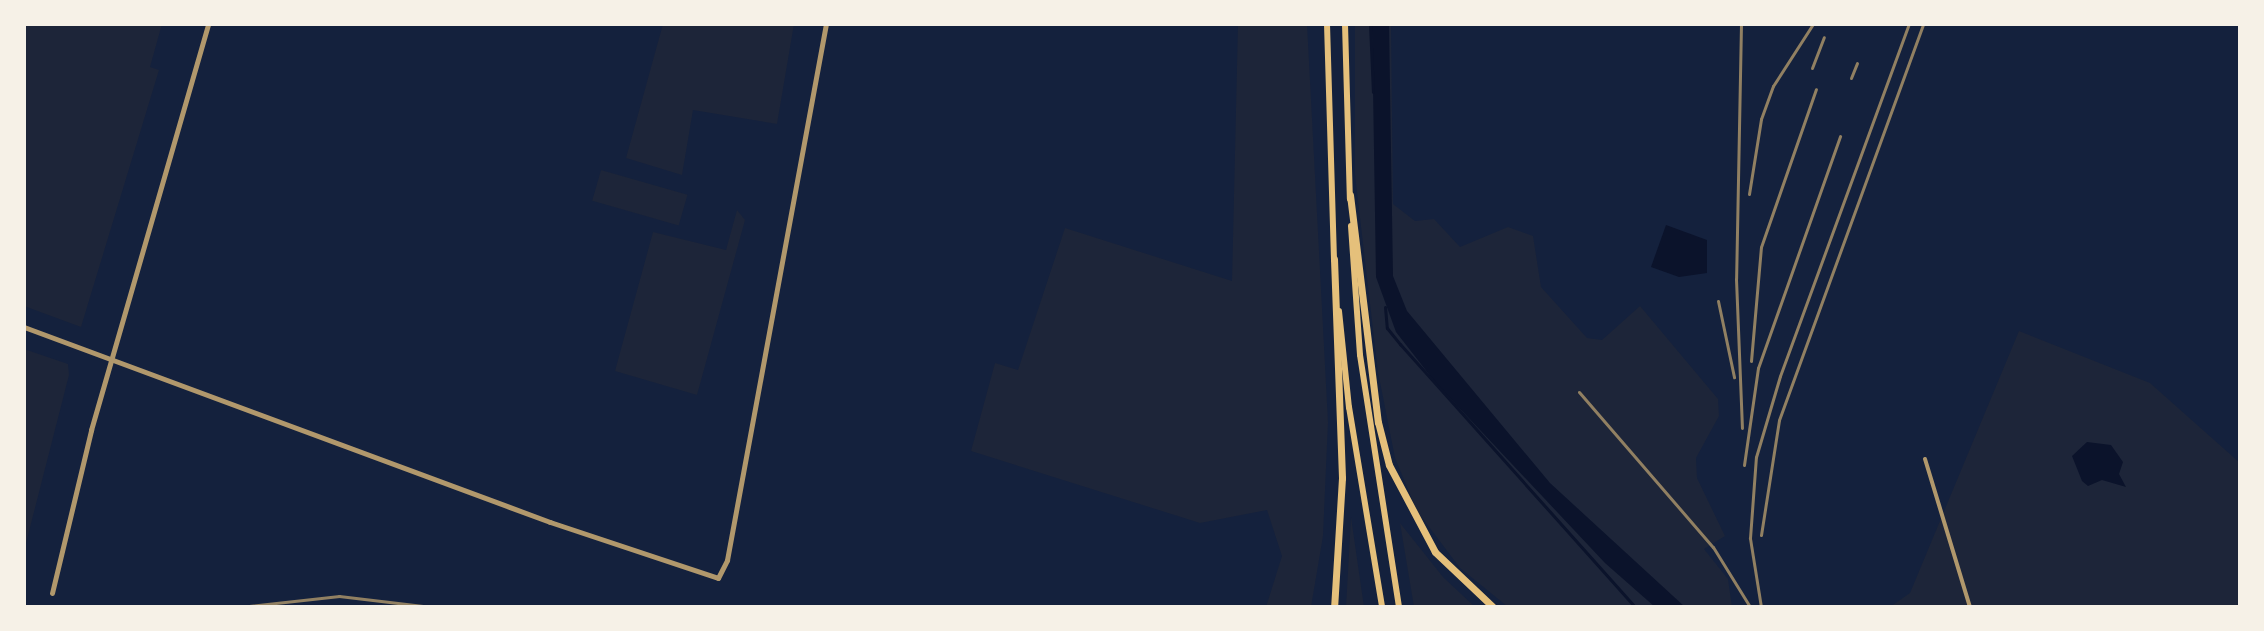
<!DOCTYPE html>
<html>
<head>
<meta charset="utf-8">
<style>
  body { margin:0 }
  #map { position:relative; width:2264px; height:631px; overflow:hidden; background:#14213d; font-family:"Archivo Narrow",sans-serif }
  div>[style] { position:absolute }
  .green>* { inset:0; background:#1d2539; transform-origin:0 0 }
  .water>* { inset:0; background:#0b132b }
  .stream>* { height:3px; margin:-1.5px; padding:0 1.5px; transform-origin:1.5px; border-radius:1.5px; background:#0b132b }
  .minor>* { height:4px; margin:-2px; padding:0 2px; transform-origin:2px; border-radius:2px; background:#b1986c }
  .tertiary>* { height:5px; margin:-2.5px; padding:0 2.5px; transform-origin:2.5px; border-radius:2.5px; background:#b1986c }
  .trunk>* { height:6px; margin:-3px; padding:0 3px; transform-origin:3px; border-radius:3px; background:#e5c07b }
  .motorway>* { height:7px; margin:-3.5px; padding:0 3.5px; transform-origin:3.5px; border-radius:3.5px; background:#e5c07b }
  .rail>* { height:3px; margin:-1.5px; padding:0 1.5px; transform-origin:1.5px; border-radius:1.5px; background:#918062 }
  span { translate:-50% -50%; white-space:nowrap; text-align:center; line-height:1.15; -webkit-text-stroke:8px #f6f1e7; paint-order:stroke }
  .frame { position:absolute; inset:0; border:26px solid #f6f1e7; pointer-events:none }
</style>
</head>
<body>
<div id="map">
  <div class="green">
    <i style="clip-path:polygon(24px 24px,162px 24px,150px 67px,159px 70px,81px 327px,24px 306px)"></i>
    <i style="clip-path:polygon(663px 24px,794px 24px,777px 124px,693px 110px,682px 175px,626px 158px)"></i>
    <i style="clip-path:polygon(1238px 24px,1307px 24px,1328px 422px,1323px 536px,1311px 607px,1266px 607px,1282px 556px,1267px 510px,1200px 523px,971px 451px,995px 363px,1018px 370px,1065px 228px,1232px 281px)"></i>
    <i style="clip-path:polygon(1355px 24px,1391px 24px,1393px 204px,1415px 221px,1434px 219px,1460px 247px,1508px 227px,1533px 236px,1541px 287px,1587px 338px,1602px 340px,1640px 306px,1718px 399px,1719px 416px,1696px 458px,1697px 478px,1725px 536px,1704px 549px,1728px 579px,1732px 607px,1508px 607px,1460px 568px,1417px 511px,1395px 458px,1378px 372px,1355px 175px)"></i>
    <i style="left:601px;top:170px;width:90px;height:32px;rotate:16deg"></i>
    <i style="clip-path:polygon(737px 210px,745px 220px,697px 395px,615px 371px,653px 232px,726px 250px)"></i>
    <i style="clip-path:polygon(2019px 331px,2150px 383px,2240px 463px,2240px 607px,1890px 607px,1910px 593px)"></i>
    <i style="clip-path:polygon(24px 349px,68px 364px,69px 375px,24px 551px)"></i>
    <i style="clip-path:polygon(1351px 517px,1364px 607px,1346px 607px)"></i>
    <i style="clip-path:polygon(1400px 523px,1443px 577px,1475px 607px,1414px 607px)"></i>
  </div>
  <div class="water">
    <i style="clip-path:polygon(1372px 24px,1389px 24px,1393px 276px,1407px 311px,1550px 483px,1685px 607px,1655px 607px,1605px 563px,1435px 382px,1396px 332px,1376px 277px)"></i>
    <i style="clip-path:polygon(1666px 225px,1707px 240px,1707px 273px,1679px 277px,1651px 267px)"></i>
    <i style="clip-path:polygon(2087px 442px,2111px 445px,2123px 462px,2119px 474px,2126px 487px,2102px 480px,2088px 486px,2082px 481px,2072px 456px)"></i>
  </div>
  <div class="stream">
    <i style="left:1370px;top:24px;width:68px;rotate:87.5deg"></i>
    <i style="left:1385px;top:307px;width:21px;rotate:85deg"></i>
    <i style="left:1387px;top:328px;width:21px;rotate:51deg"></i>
    <i style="left:1400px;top:344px;width:353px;rotate:48.2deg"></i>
  </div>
  <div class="minor">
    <i style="left:1925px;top:459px;width:155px;rotate:73.1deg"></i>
  </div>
  <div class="tertiary">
    <i style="left:24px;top:327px;width:561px;rotate:20.34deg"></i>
    <i style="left:550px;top:522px;width:177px;rotate:18.4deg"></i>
    <i style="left:718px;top:578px;width:20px;rotate:-63deg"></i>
    <i style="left:727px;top:560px;width:545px;rotate:-79.54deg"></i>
    <i style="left:52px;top:593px;width:168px;rotate:-76.5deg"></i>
    <i style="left:91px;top:430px;width:423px;rotate:-73.9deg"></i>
  </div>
  <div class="trunk">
    <i style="left:1327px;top:24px;width:236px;rotate:88.3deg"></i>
    <i style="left:1345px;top:24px;width:175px;rotate:88.4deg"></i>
    <i style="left:1351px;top:226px;width:129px;rotate:86deg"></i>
    <i style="left:1360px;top:355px;width:255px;rotate:81.2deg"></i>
    <i style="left:1339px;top:311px;width:97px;rotate:84.1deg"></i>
    <i style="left:1349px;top:407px;width:203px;rotate:80.6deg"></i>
  </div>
  <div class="motorway">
    <i style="left:1350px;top:195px;width:229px;rotate:83deg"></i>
    <i style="left:1378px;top:422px;width:44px;rotate:75.7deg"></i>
    <i style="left:1389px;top:465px;width:98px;rotate:62.1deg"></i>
    <i style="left:1435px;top:552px;width:80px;rotate:43.5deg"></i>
    <i style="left:1334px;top:259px;width:219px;rotate:87.9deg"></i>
    <i style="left:1342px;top:478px;width:129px;rotate:93.5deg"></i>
  </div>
  <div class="rail">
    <i style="left:1741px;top:24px;width:255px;rotate:91.1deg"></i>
    <i style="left:1736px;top:279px;width:149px;rotate:87.7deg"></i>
    <i style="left:1812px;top:68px;width:33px;rotate:-69deg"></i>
    <i style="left:1851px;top:78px;width:16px;rotate:-68deg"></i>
    <i style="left:1749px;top:194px;width:76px;rotate:-80.9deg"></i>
    <i style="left:1761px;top:119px;width:35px;rotate:-70deg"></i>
    <i style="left:1773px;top:86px;width:74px;rotate:-57.2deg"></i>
    <i style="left:1718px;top:301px;width:78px;rotate:78.1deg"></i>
    <i style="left:1751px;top:361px;width:114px;rotate:-85deg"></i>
    <i style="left:1761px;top:247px;width:167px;rotate:-70.8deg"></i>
    <i style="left:1579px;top:392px;width:205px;rotate:49.2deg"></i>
    <i style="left:1713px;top:547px;width:70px;rotate:58.3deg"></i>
    <i style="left:1744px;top:465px;width:98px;rotate:-81.8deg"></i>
    <i style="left:1758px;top:368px;width:246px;rotate:-70.5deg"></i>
    <i style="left:1761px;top:535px;width:116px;rotate:-81.1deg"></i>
    <i style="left:1779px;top:420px;width:421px;rotate:-70deg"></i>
    <i style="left:240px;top:607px;width:100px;rotate:-6.3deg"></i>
    <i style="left:339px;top:596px;width:93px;rotate:6.8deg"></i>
    <i style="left:1761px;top:607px;width:70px;rotate:-99.1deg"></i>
    <i style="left:1750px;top:538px;width:81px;rotate:-85.8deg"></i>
    <i style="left:1756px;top:457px;width:84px;rotate:-73.5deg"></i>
    <i style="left:1780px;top:376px;width:375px;rotate:-69.9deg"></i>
  </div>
  <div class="frame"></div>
</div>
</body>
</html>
